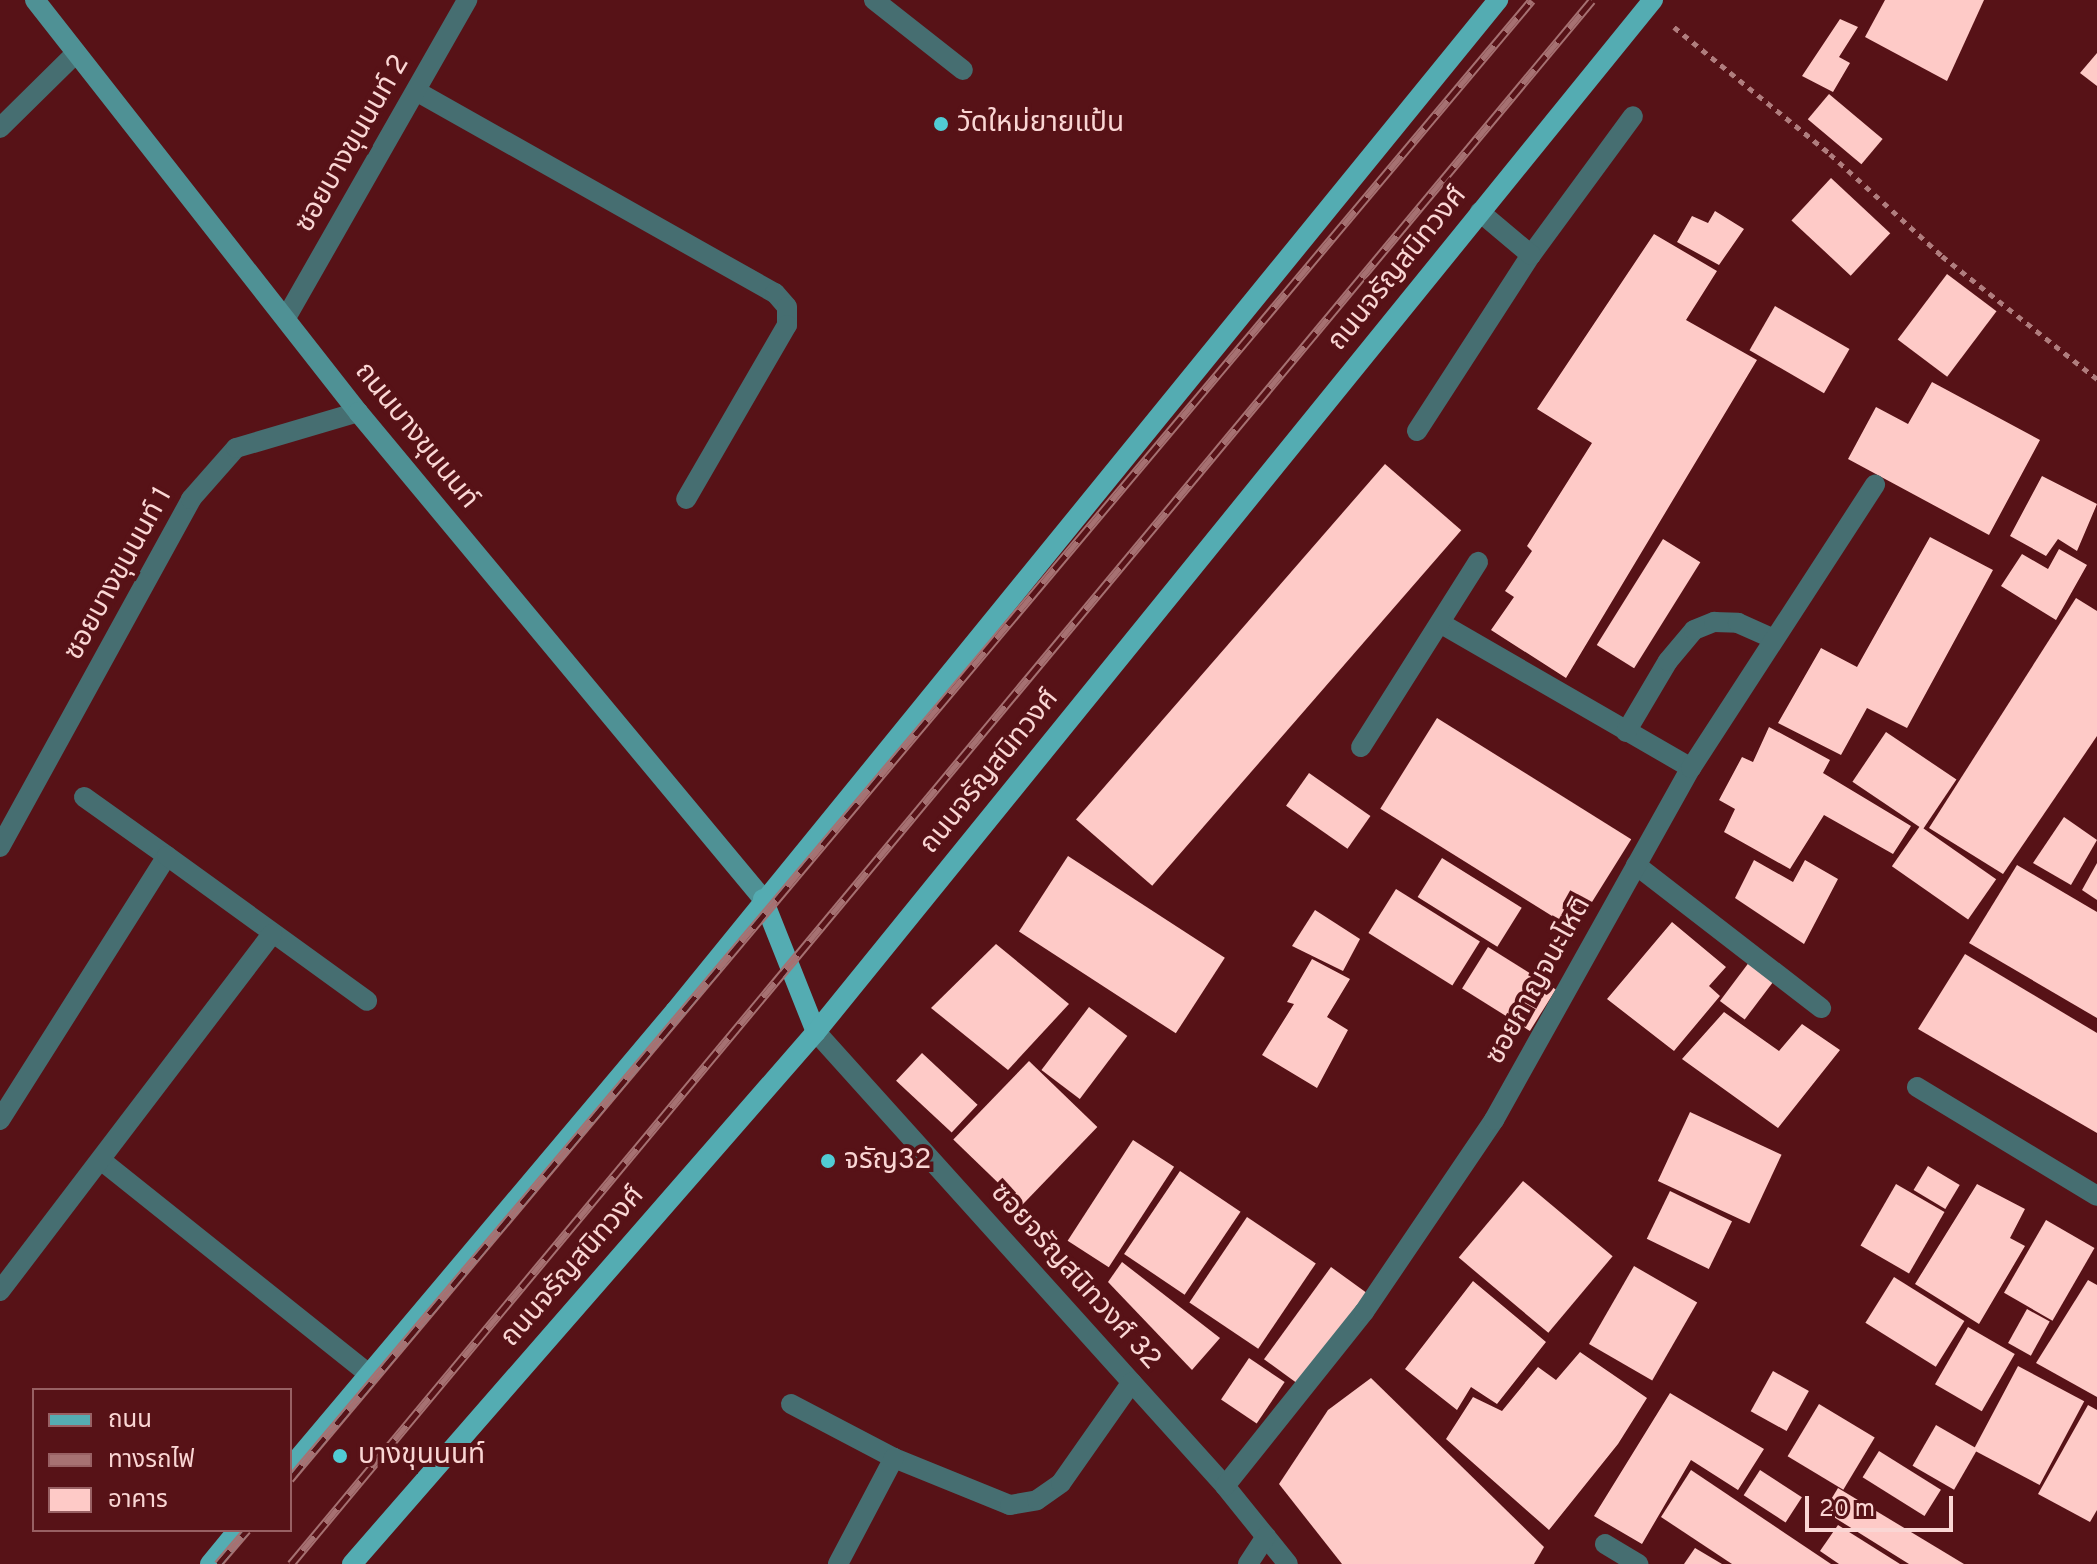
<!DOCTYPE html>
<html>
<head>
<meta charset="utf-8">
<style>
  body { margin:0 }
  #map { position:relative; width:2097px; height:1564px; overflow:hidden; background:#571217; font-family:Overpass,"Noto Sans Thai",sans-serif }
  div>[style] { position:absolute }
  .building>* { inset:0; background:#fecac7; transform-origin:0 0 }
  .path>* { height:5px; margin-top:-2.5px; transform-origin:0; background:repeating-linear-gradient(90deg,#b07d7e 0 6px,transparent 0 12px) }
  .lane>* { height:20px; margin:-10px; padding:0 10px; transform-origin:10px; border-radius:10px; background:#466e71 }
  .street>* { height:20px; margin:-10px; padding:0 10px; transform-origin:10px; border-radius:10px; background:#466e71 }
  .secondary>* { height:20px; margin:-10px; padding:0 10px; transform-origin:10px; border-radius:10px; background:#4f9195 }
  .primary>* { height:20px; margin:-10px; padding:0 10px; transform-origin:10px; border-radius:10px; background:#54acb2 }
  .rail>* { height:9px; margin-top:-4.5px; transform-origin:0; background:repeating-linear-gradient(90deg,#571217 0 18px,#a67172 0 36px); box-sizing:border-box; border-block:2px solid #a67172 }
  .dots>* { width:22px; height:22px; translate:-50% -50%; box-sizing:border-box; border:4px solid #571217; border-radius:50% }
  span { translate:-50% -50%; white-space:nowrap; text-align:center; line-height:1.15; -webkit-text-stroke:8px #571217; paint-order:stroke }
  .poi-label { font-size:28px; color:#fad6d4 }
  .left { translate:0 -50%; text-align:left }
  .street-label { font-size:28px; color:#fad6d4 }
  .legend { position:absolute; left:32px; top:1388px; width:260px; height:144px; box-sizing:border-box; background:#571217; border:2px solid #986063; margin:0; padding:10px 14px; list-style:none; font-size:24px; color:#fad6d4 }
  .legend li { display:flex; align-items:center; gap:16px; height:40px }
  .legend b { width:40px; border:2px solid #986063 }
  .scale { position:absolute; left:1805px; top:1496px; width:148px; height:36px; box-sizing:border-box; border:4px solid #fad6d4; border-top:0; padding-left:10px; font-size:24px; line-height:28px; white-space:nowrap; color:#fad6d4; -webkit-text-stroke:6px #571217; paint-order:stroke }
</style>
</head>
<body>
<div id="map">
  <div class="building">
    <i style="clip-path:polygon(1885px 0,1984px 0,1947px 81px,1865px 37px)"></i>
    <i style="clip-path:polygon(1840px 19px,1858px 27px,1839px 57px,1850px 63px,1833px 92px,1802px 76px)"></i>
    <i style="clip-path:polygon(2097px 53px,2097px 86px,2080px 73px)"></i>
    <i style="left:1829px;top:94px;width:70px;height:33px;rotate:40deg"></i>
    <i style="left:1831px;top:178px;width:81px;height:58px;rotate:43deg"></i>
    <i style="clip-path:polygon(1715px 211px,1744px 229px,1719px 265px,1677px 242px,1692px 216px,1708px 223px)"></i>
    <i style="clip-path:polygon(1654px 234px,1717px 271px,1686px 320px,1757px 360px,1566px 678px,1491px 630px,1514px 597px,1505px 591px,1532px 551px,1527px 546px,1592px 443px,1537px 409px)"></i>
    <i style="left:1947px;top:274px;width:62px;height:82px;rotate:37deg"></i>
    <i style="left:1775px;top:306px;width:86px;height:51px;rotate:30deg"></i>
    <i style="clip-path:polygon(1932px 382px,2040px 440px,1989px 535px,1848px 459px,1876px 407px,1908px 424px)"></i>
    <i style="left:1385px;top:464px;width:101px;height:471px;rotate:41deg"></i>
    <i style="clip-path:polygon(2042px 476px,2097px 504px,2077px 551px,2058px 539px,2046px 556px,2010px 536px)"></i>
    <i style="clip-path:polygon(1930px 537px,1993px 570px,1907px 728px,1867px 708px,1841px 755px,1778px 723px,1821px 648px,1857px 667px)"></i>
    <i style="left:1663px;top:539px;width:44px;height:125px;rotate:32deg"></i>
    <i style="clip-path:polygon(2059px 549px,2087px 565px,2056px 620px,2001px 586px,2022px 554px,2048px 569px)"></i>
    <i style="clip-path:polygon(2076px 598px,2097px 611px,2097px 736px,2003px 874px,1929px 828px)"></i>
    <i style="left:1437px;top:718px;width:229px;height:107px;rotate:32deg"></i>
    <i style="clip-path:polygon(1769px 727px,1830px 760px,1823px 773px,1911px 826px,1893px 854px,1824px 815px,1790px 869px,1724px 832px,1735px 809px,1719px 800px,1742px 757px,1753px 762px)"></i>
    <i style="left:1886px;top:732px;width:85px;height:60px;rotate:34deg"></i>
    <i style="left:1309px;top:773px;width:75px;height:40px;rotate:35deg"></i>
    <i style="clip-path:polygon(2064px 817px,2097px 840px,2071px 885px,2033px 863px)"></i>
    <i style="left:1920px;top:826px;width:93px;height:49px;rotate:35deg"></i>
    <i style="left:1068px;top:856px;width:187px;height:90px;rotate:33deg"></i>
    <i style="left:1442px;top:858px;width:94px;height:46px;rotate:32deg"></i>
    <i style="clip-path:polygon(1754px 860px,1793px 882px,1805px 860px,1838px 879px,1804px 944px,1735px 898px)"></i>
    <i style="clip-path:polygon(2097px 863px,2097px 900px,2082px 890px)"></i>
    <i style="clip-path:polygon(2017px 865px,2097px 912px,2097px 1018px,1969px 943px)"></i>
    <i style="left:1396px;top:889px;width:99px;height:52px;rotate:32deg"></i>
    <i style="clip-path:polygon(1315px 910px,1360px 939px,1343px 971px,1292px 946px)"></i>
    <i style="clip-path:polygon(1672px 922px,1726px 967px,1709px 986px,1720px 996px,1674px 1051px,1607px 999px)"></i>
    <i style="clip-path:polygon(996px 944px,1069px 1004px,1008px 1070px,931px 1008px)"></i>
    <i style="left:1488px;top:947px;width:80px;height:49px;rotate:32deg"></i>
    <i style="clip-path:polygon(1965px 954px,2097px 1033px,2097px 1133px,1918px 1029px)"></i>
    <i style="clip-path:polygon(1312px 959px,1350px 979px,1327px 1017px,1348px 1030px,1317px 1088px,1262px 1055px,1294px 1004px,1287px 1002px)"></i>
    <i style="left:1750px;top:961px;width:31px;height:50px;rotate:37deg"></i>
    <i style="left:1089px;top:1007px;width:48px;height:79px;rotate:37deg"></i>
    <i style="clip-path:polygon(1724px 1012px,1779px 1051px,1802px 1024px,1840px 1050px,1778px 1128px,1682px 1059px)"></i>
    <i style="left:922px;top:1053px;width:76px;height:38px;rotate:43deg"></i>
    <i style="left:1029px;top:1061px;width:95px;height:109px;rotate:44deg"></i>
    <i style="left:1690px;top:1112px;width:101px;height:76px;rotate:25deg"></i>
    <i style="left:1133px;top:1140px;width:49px;height:120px;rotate:33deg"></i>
    <i style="left:1928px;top:1166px;width:37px;height:28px;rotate:31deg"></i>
    <i style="left:1180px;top:1171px;width:73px;height:100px;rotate:34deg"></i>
    <i style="left:1523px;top:1181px;width:117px;height:100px;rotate:40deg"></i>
    <i style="left:1896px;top:1184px;width:56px;height:71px;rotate:30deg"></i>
    <i style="clip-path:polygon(1977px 1184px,2025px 1209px,2010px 1238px,2025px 1246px,1979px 1324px,1915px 1284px)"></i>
    <i style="left:1670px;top:1191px;width:69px;height:53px;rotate:26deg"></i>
    <i style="left:1247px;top:1217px;width:83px;height:103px;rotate:34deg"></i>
    <i style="left:2046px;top:1220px;width:56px;height:84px;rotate:30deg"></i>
    <i style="clip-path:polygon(1122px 1262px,1220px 1338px,1192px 1370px,1108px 1282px)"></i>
    <i style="left:1634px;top:1266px;width:73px;height:90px;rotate:30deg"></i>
    <i style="left:1331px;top:1267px;width:46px;height:114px;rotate:36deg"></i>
    <i style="left:1894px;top:1277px;width:83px;height:54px;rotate:32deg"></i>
    <i style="clip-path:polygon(2088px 1280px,2097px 1285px,2097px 1397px,2036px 1363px)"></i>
    <i style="clip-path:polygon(1473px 1281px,1546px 1342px,1497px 1404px,1471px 1387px,1457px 1410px,1405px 1369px)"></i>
    <i style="left:2027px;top:1309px;width:26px;height:39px;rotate:29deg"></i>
    <i style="left:1968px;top:1327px;width:54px;height:66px;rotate:30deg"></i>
    <i style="clip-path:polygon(1580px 1352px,1647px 1398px,1618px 1444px,1549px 1530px,1446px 1439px,1473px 1397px,1502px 1411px,1538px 1367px,1556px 1380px)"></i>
    <i style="left:1249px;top:1358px;width:43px;height:50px;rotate:34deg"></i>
    <i style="left:2018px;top:1366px;width:75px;height:95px;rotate:28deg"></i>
    <i style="left:1773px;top:1371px;width:41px;height:46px;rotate:29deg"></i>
    <i style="clip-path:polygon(1371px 1378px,1544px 1547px,1534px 1564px,1342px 1564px,1279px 1484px,1328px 1410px)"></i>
    <i style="clip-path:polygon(1670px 1393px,1764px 1449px,1738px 1490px,1691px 1460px,1642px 1544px,1594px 1516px)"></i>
    <i style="left:1819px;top:1404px;width:65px;height:61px;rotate:31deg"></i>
    <i style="clip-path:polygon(2088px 1405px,2097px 1410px,2097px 1510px,2090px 1522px,2038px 1494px)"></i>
    <i style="left:1936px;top:1425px;width:48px;height:47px;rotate:30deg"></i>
    <i style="left:1879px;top:1451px;width:73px;height:31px;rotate:32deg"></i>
    <i style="clip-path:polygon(1691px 1470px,1831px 1564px,1732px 1564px,1661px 1517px)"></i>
    <i style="left:1760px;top:1470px;width:50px;height:30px;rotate:33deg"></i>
    <i style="clip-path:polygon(1838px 1488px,1964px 1564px,1909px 1564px,1824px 1511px)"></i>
    <i style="clip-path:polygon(1838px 1525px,1900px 1564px,1839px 1564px,1820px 1551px)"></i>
    <i style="clip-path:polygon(1695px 1548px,1722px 1564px,1684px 1564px)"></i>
  </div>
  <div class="path">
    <i style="left:1674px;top:27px;width:201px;rotate:39.1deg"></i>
    <i style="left:1830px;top:154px;width:151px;rotate:42.3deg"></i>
    <i style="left:1942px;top:256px;width:198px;rotate:38.4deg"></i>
  </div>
  <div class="lane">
    <i style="left:874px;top:0;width:113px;rotate:38.2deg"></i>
    <i style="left:1531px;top:255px;width:172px;rotate:-53.7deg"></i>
    <i style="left:1417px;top:431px;width:210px;rotate:-57.1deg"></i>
    <i style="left:1531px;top:255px;width:67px;rotate:-139.9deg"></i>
    <i style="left:1440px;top:623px;width:290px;rotate:30deg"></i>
    <i style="left:1626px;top:732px;width:82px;rotate:-59.4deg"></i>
    <i style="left:1668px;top:661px;width:40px;rotate:-50deg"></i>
    <i style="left:1694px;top:630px;width:22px;rotate:-22deg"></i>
    <i style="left:1714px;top:622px;width:24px;rotate:2deg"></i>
    <i style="left:1738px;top:623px;width:39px;rotate:24deg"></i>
    <i style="left:1361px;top:747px;width:219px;rotate:-57.7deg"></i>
    <i style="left:84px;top:797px;width:102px;rotate:35.4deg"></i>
    <i style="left:1917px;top:1087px;width:210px;rotate:31.2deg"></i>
    <i style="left:0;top:1120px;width:312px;rotate:-57.7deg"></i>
    <i style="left:167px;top:856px;width:247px;rotate:35.9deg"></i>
    <i style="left:102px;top:1161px;width:342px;rotate:38.6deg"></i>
    <i style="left:0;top:1291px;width:449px;rotate:-52.7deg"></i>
    <i style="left:1605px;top:1544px;width:39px;rotate:31deg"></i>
  </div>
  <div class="street">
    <i style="left:416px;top:91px;width:412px;rotate:29.4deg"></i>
    <i style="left:775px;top:293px;width:18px;rotate:49deg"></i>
    <i style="left:787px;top:307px;width:18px;rotate:90deg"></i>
    <i style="left:787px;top:325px;width:201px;rotate:120.1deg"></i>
    <i style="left:0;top:128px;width:107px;rotate:-44.6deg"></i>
    <i style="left:287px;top:316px;width:364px;rotate:-60.3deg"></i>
    <i style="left:0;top:847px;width:397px;rotate:-61.2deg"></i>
    <i style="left:191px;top:499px;width:68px;rotate:-48.6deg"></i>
    <i style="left:236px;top:448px;width:127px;rotate:-16.4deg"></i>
    <i style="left:1636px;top:865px;width:234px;rotate:37.7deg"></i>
    <i style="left:816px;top:1032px;width:611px;rotate:47.98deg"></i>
    <i style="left:1225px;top:1486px;width:100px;rotate:51.1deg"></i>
    <i style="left:791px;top:1404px;width:116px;rotate:27.7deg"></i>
    <i style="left:894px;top:1458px;width:125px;rotate:22.1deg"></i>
    <i style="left:1010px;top:1505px;width:27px;rotate:-10deg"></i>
    <i style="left:1037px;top:1500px;width:29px;rotate:-35deg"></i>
    <i style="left:1061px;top:1483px;width:123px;rotate:-54.9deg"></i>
    <i style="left:1225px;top:1486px;width:223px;rotate:-51.4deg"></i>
    <i style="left:1364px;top:1312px;width:232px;rotate:-55.9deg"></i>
    <i style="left:1494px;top:1120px;width:403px;rotate:-60.8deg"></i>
    <i style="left:1691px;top:768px;width:338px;rotate:-57deg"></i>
    <i style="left:838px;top:1564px;width:120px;rotate:-62.2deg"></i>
    <i style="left:1248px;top:1564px;width:33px;rotate:-57deg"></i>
  </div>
  <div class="secondary">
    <i style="left:35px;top:0;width:524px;rotate:51.9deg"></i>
    <i style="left:358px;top:412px;width:633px;rotate:50.25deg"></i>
  </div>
  <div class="primary">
    <i style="left:763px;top:899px;width:143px;rotate:68.3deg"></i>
    <i style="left:290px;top:1468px;width:598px;rotate:-49.89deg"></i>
    <i style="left:675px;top:1011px;width:1304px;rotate:-50.85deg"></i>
    <i style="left:210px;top:1564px;width:44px;rotate:-50.5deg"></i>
    <i style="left:352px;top:1564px;width:706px;rotate:-48.91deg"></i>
    <i style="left:816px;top:1032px;width:1329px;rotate:-50.96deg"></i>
  </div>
  <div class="rail">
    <i style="left:290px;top:1479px;width:1931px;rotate:-49.98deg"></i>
    <i style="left:218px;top:1564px;width:45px;rotate:-49.5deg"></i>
    <i style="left:291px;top:1564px;width:2034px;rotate:-50.24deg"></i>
  </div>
  <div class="dots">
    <i style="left:941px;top:124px;background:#51ccd4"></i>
    <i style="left:828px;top:1161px;background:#51ccd4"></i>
    <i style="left:340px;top:1456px;background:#51ccd4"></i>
  </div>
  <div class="poi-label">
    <span class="left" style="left:957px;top:124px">วัดใหม่ยายแป้น</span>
    <span class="left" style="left:844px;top:1161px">จรัญ32</span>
    <span class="left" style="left:358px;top:1456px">บางขุนนนท์</span>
  </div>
  <div class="street-label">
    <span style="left:353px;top:144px;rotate:-60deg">ซอยบางขุนนนท์ 2</span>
    <span style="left:1398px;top:269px;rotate:-51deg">ถนนจรัญสนิทวงศ์</span>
    <span style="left:416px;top:436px;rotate:51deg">ถนนบางขุนนนท์</span>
    <span style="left:119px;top:574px;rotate:-61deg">ซอยบางขุนนนท์ 1</span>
    <span style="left:990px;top:772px;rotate:-51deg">ถนนจรัญสนิทวงศ์</span>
    <span style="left:1539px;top:981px;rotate:-61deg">ซอยกาญจนะโหติ</span>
    <span style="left:573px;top:1267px;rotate:-49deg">ถนนจรัญสนิทวงศ์</span>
    <span style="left:1075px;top:1277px;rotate:48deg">ซอยจรัญสนิทวงศ์ 32</span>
  </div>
  <ul class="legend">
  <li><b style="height:10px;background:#54acb2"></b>ถนน</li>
  <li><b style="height:10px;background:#a67172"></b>ทางรถไฟ</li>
  <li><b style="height:22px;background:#fecac7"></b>อาคาร</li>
  </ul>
  <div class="scale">20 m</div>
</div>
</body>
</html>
